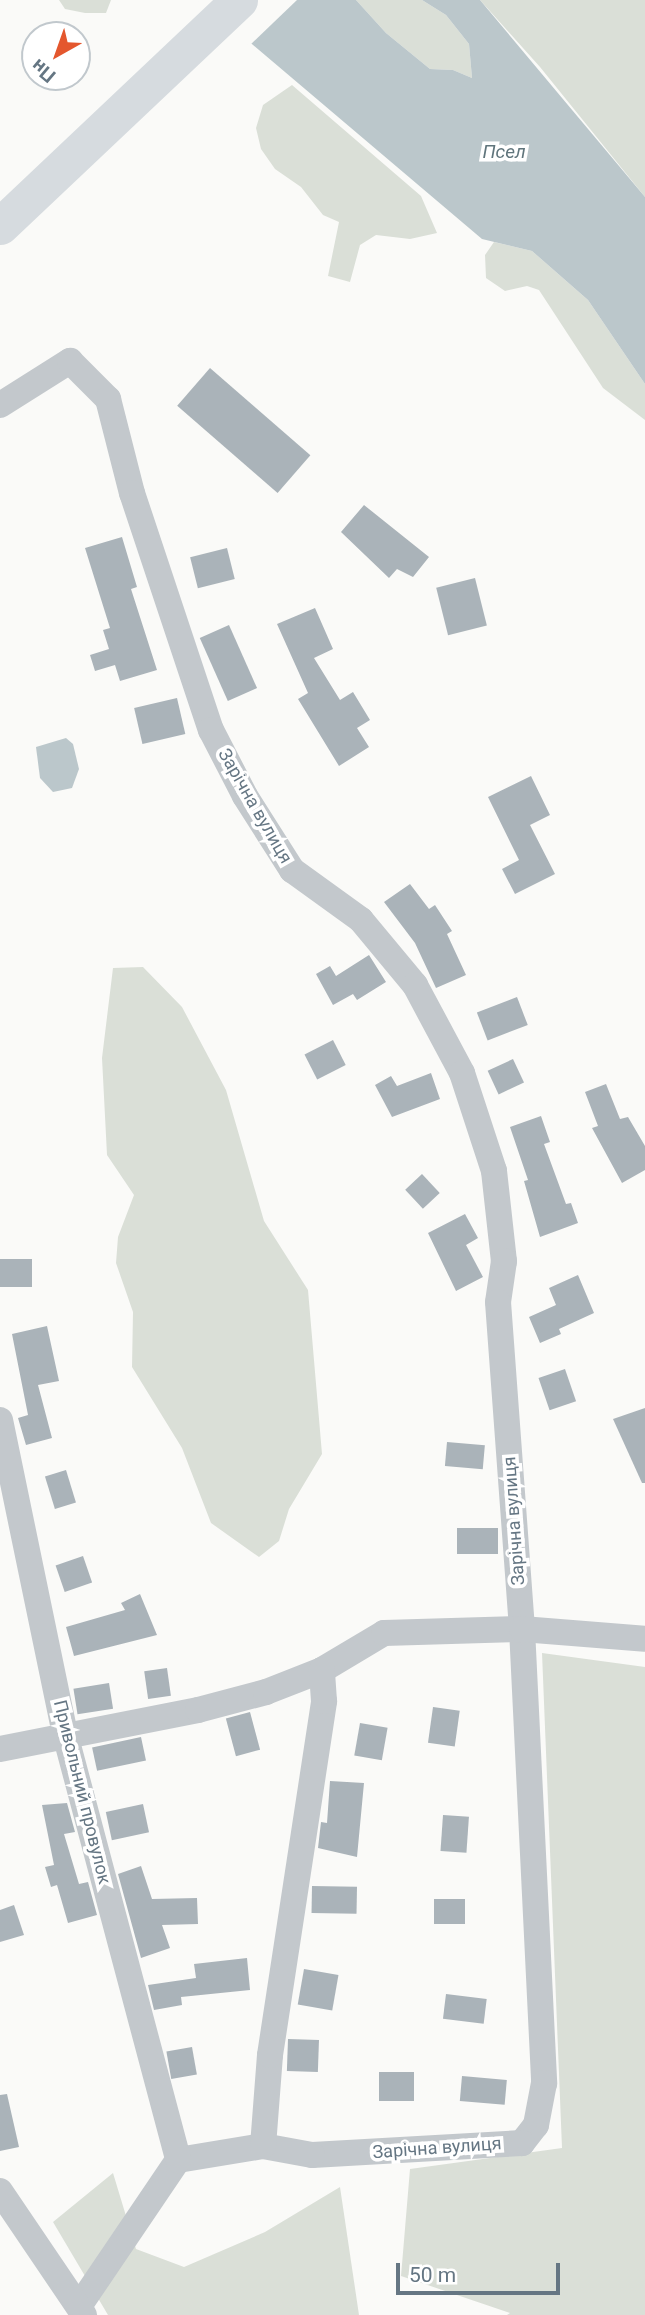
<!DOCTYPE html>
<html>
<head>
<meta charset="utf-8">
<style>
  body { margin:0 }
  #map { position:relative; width:645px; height:2315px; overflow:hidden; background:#fafaf8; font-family:Roboto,sans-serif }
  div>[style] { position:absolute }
  .green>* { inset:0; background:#dadfd7 }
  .water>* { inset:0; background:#bbc7cb }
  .pier>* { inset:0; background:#fafaf8 }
  .building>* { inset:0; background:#aab3b9; transform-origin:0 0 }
  .street>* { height:26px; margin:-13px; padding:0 13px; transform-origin:13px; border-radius:13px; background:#c3c8cc }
  .secondary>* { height:37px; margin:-18.5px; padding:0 18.5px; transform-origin:18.5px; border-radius:18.5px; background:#d6dbdf }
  span { translate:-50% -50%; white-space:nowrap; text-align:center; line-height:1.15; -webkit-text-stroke:7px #fff; paint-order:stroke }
  .street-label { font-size:18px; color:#657683 }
  .water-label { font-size:19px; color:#60757c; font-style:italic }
  .north { position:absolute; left:21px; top:21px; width:70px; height:70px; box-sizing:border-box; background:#fff; border:2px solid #c1c8cd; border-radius:50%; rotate:220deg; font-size:19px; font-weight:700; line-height:28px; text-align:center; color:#657683 }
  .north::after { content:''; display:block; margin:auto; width:24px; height:32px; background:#e4572e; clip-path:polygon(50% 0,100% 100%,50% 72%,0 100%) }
  .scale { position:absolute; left:396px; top:2263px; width:164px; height:32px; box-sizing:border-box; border:4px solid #657683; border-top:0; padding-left:9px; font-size:21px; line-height:24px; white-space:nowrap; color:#657683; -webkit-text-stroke:5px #fff; paint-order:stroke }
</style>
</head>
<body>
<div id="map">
  <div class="green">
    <i style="clip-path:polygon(59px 0,111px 0,106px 13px,85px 13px,65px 9px)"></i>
    <i style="clip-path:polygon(356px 0,422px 0,446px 15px,469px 44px,472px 78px,453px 70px,430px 69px,386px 33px)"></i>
    <i style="clip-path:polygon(480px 0,645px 0,645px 197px,540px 67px)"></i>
    <i style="clip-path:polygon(292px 85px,421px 196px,437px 233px,410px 239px,376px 235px,360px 245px,350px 282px,328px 276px,339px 222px,323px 215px,301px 187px,275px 169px,261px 149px,256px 128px,263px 105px)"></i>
    <i style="clip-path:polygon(494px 242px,532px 251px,588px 300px,645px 384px,645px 420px,603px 388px,539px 290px,527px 286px,505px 291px,486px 278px,485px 255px)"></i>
    <i style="clip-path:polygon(143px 967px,182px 1007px,226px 1090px,264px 1221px,308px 1290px,322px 1454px,289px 1509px,279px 1541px,259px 1557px,211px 1523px,182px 1448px,132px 1367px,133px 1312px,116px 1263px,118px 1237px,134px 1195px,107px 1155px,102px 1058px,113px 968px)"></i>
    <i style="clip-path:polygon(542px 1653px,645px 1667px,645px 2315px,507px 2315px,510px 2313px,401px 2276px,410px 2169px,562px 2148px)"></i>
    <i style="clip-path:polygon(113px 2173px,136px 2249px,184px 2267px,265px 2232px,340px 2187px,359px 2315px,108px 2315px,53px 2222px)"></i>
  </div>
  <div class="water">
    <i style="clip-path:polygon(200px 0,356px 0,386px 33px,430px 69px,453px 70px,472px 78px,469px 44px,446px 15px,422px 0,480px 0,645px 197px,645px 384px,588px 300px,532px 251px,482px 239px)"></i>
    <i style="clip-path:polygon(66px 738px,73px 744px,79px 769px,72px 788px,53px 792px,40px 778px,36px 747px)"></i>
  </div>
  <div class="pier">
    <i style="clip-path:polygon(197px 0,297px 0,249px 46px)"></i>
  </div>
  <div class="building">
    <i style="left:210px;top:368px;width:133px;height:50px;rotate:41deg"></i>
    <i style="clip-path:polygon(364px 505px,429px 557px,413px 577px,397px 569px,389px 578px,341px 532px)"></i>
    <i style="clip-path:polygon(122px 537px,137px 587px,131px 589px,157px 670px,120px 681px,115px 665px,95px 671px,90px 655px,109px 649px,103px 630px,110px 628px,85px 548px)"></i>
    <i style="left:227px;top:548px;width:32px;height:38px;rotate:76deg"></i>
    <i style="left:475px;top:578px;width:49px;height:40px;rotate:76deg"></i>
    <i style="clip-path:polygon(315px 608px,333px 649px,314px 658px,340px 700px,353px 692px,370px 720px,357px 728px,369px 747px,339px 766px,298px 699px,308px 693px,277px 624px)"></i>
    <i style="left:229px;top:625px;width:69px;height:32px;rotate:66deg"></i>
    <i style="left:177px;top:698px;width:37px;height:44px;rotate:77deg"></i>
    <i style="clip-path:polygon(531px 776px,550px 815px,530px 825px,555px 874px,515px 894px,502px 869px,519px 860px,488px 797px)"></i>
    <i style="clip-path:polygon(410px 884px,429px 909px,435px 905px,452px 931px,447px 934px,466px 975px,436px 988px,415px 943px,384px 902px)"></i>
    <i style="clip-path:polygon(369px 955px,386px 982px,357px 1000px,353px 994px,333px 1005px,316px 974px,330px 966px,336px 976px)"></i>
    <i style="left:517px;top:997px;width:30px;height:43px;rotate:69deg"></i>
    <i style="left:333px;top:1040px;width:28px;height:32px;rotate:63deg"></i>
    <i style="left:513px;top:1059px;width:26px;height:28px;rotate:65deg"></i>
    <i style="clip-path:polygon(431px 1073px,440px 1099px,392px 1117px,375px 1085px,391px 1076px,397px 1086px)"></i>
    <i style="clip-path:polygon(606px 1084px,620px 1119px,628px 1117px,645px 1146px,645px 1170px,622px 1183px,592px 1128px,598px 1126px,585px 1092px)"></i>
    <i style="clip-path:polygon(541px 1116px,550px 1142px,544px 1144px,566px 1204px,571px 1203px,578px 1223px,540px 1237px,524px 1181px,528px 1180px,510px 1127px)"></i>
    <i style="left:422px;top:1174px;width:26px;height:23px;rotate:47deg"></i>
    <i style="clip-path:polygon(465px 1214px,478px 1238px,466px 1245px,483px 1277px,456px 1291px,428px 1233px)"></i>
    <i style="left:0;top:1259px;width:32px;height:28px"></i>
    <i style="clip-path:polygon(578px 1275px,594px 1313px,559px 1329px,561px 1334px,540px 1343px,529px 1317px,556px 1305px,549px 1288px)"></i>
    <i style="clip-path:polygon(47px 1326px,59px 1381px,38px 1385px,52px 1438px,26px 1445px,18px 1418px,28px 1415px,12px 1334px)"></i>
    <i style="left:565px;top:1369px;width:34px;height:28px;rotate:71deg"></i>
    <i style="clip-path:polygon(645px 1408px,645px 1483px,642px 1483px,613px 1419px)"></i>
    <i style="left:447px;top:1442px;width:38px;height:24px;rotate:5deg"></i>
    <i style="left:66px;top:1470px;width:34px;height:22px;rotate:73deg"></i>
    <i style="left:498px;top:1528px;width:26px;height:41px;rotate:90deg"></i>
    <i style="left:83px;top:1556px;width:28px;height:29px;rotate:71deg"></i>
    <i style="clip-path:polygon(140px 1594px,157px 1635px,74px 1656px,66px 1627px,125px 1610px,121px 1603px)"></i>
    <i style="left:167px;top:1668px;width:28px;height:23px;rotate:82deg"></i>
    <i style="left:109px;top:1683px;width:26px;height:36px;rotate:81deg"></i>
    <i style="left:433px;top:1707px;width:27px;height:36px;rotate:8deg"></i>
    <i style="left:250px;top:1712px;width:39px;height:25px;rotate:75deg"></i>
    <i style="left:360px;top:1723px;width:28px;height:33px;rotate:10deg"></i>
    <i style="left:141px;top:1737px;width:24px;height:50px;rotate:78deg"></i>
    <i style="clip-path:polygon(330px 1781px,364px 1783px,357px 1857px,318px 1848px,321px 1822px,327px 1823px)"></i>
    <i style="clip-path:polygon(67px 1803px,75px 1832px,64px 1834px,79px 1884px,88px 1882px,97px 1915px,68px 1923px,57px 1885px,51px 1887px,45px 1867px,54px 1865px,42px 1805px)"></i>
    <i style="left:143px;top:1804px;width:29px;height:38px;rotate:78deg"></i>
    <i style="left:443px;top:1815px;width:26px;height:36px;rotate:4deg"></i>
    <i style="clip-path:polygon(141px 1866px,152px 1899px,197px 1898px,198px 1924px,162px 1925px,170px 1948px,141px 1958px,118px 1874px)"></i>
    <i style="left:312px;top:1886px;width:45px;height:27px;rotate:1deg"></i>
    <i style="left:434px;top:1899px;width:31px;height:25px"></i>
    <i style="clip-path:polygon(14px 1905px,24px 1935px,0 1942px,0 1910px)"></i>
    <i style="clip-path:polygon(247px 1958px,250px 1990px,181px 1997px,182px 2005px,154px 2010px,148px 1985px,196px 1978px,194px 1964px)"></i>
    <i style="left:304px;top:1969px;width:35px;height:36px;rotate:10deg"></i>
    <i style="left:446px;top:1994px;width:41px;height:25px;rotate:7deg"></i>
    <i style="left:288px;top:2039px;width:31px;height:32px;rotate:2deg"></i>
    <i style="left:192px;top:2047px;width:28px;height:26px;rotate:80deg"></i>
    <i style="left:379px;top:2072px;width:35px;height:29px"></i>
    <i style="left:462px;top:2076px;width:45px;height:25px;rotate:5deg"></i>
    <i style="clip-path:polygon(7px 2094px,19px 2147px,0 2151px,0 2095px)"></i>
  </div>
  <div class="street">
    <i style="left:0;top:405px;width:83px;rotate:-32.2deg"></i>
    <i style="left:70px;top:361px;width:54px;rotate:45deg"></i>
    <i style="left:108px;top:399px;width:97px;rotate:75.7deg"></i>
    <i style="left:132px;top:493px;width:250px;rotate:71.6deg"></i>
    <i style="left:211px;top:730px;width:74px;rotate:62.7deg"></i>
    <i style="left:245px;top:796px;width:88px;rotate:57.6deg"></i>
    <i style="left:292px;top:870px;width:85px;rotate:35.9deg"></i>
    <i style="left:361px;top:920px;width:85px;rotate:50.3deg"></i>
    <i style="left:415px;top:985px;width:100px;rotate:61.9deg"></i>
    <i style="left:462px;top:1073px;width:103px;rotate:71.9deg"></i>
    <i style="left:494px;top:1171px;width:91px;rotate:83.7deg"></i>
    <i style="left:504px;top:1261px;width:41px;rotate:98.3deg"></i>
    <i style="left:498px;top:1302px;width:328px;rotate:85.8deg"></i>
    <i style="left:522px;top:1629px;width:455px;rotate:87.2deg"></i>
    <i style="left:544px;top:2083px;width:43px;rotate:100.8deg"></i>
    <i style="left:536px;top:2125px;width:23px;rotate:128deg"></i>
    <i style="left:522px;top:2143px;width:210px;rotate:176.7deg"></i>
    <i style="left:312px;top:2155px;width:50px;rotate:-169.6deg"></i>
    <i style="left:263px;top:2146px;width:86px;rotate:170.6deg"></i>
    <i style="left:178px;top:2160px;width:176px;rotate:124.1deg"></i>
    <i style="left:0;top:1420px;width:321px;rotate:78.3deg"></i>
    <i style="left:65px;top:1734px;width:441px;rotate:75.1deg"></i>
    <i style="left:0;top:1749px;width:202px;rotate:-11.1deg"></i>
    <i style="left:198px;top:1710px;width:70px;rotate:-14.8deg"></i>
    <i style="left:266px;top:1692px;width:60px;rotate:-21.4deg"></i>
    <i style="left:322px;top:1670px;width:72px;rotate:-30.8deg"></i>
    <i style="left:384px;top:1633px;width:138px;rotate:-1.7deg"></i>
    <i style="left:522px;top:1629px;width:123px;rotate:4.6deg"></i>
    <i style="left:263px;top:2146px;width:91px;rotate:-85.6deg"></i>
    <i style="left:270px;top:2055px;width:358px;rotate:-81.3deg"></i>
    <i style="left:324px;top:1701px;width:31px;rotate:-94deg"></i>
    <i style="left:0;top:2191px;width:150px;rotate:55.9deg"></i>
  </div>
  <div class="secondary">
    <i style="left:0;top:226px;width:329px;rotate:-43.4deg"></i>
  </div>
  <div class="street-label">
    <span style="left:255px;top:806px;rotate:60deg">Зарічна вулиця</span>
    <span style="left:514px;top:1521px;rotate:-94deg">Зарічна вулиця</span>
    <span style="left:82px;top:1792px;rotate:76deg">Привольний провулок</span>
    <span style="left:437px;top:2148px;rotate:-4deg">Зарічна вулиця</span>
  </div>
  <div class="water-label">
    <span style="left:504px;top:152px">Псел</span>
  </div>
  <div class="north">Пн</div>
  <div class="scale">50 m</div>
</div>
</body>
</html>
